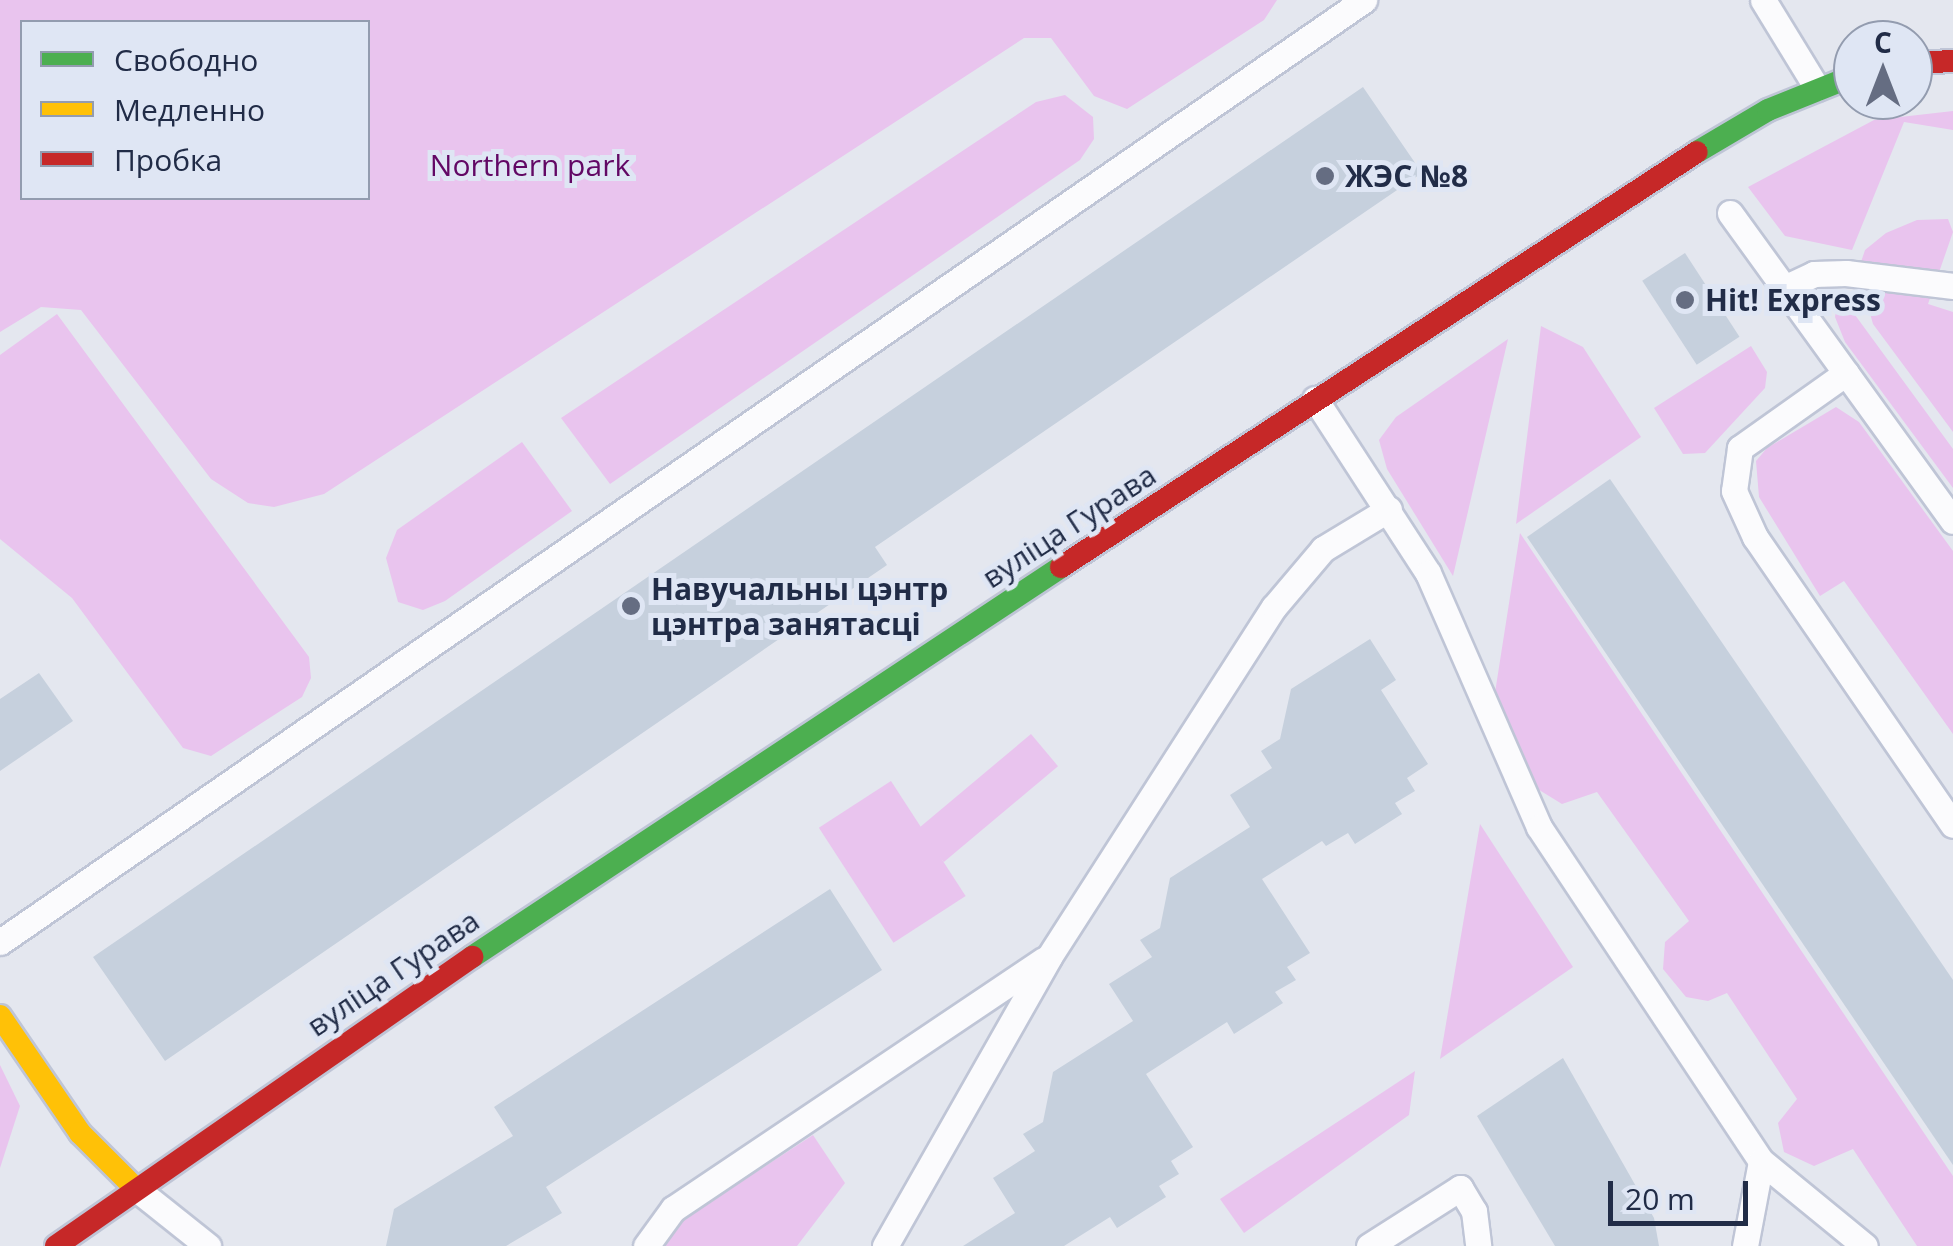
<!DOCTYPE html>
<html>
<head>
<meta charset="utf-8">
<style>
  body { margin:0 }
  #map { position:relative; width:1953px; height:1246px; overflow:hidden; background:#e4e7ef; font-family:"Open Sans",sans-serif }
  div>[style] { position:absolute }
  .green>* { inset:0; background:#e9c4ee; transform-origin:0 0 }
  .building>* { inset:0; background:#c6d0dd; transform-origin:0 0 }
  .roads { filter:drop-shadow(2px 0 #bfc5d6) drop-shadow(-2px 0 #bfc5d6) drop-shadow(0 2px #bfc5d6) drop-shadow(0 -2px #bfc5d6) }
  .lane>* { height:25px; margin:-12.5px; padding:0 12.5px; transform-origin:12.5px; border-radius:12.5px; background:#fbfbfd }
  .fast>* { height:22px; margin:-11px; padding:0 11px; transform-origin:11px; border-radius:11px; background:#4caf50 }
  .slow>* { height:22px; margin:-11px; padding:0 11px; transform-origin:11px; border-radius:11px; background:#ffc107 }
  .jam>* { height:22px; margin:-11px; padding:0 11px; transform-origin:11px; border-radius:11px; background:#c62828 }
  .dots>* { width:28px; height:28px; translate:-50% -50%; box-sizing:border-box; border:5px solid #dfe6f4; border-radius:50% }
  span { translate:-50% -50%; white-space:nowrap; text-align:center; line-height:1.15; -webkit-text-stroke:10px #dfe6f4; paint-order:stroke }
  .park-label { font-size:30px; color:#620865 }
  .poi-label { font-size:30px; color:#212c47; font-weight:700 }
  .left { translate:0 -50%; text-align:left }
  .street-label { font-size:30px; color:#212c47 }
  .legend { position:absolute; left:20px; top:20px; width:350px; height:180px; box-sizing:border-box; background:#dfe6f4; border:2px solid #939caf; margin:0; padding:12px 18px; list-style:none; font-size:30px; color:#212c47 }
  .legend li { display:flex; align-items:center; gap:20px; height:50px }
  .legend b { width:50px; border:2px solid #939caf }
  .north { position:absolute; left:1833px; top:20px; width:100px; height:100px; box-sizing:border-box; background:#dfe6f4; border:2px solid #939caf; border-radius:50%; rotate:0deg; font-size:28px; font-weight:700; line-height:40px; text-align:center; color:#212c47 }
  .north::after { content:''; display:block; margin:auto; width:35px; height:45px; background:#656d82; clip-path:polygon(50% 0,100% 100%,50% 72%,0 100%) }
  .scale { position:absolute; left:1608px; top:1181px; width:140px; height:45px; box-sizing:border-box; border:5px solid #212c47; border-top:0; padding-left:12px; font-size:30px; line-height:35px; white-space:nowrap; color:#212c47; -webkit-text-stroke:8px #dfe6f4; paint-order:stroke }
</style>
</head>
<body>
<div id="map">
  <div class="green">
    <i style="clip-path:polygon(evenodd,0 0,1277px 0,1264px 20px,1127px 109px,1094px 96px,1051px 38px,1024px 38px,324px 494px,274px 507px,248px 503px,211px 479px,81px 310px,41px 307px,0 332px,0 0,22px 22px,368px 22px,368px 198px,22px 198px,22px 22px)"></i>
    <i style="clip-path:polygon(1065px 95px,1093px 117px,1094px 139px,1080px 160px,610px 484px,561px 418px,1036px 102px)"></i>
    <i style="clip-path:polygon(1953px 111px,1953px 130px,1904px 122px,1852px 250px,1785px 236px,1748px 187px,1874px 120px)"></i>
    <i style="clip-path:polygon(1948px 219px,1953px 232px,1928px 304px,1953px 312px,1953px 432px,1873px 324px,1858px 271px,1865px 250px,1886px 233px,1917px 220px)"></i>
    <i style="clip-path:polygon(1839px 293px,1953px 449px,1953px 488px,1845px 342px,1835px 317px)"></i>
    <i style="clip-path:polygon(57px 314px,309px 657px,311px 678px,302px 697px,211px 756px,183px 748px,72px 598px,0 539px,0 355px)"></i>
    <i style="clip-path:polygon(1541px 326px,1583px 347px,1641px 437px,1516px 524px)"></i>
    <i style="clip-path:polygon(1508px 339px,1453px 576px,1387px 469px,1379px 440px,1396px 417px)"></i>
    <i style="clip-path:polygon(1751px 346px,1767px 372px,1765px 388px,1705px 453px,1683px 454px,1654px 408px)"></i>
    <i style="clip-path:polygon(1836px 407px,1859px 422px,1953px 551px,1953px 734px,1844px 581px,1820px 596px,1759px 497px,1756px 461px,1767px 448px)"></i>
    <i style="clip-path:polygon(522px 442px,572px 511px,445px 601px,423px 610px,398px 602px,386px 558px,397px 530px)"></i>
    <i style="clip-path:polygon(1520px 533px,1953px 1176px,1953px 1246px,1917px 1246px,1853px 1149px,1814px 1166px,1784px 1152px,1778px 1123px,1797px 1099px,1727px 993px,1708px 1001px,1686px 997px,1663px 969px,1665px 942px,1689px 921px,1597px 792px,1562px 804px,1536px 788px,1494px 699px)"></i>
    <i style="left:1031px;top:734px;width:42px;height:149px;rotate:50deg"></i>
    <i style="left:891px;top:781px;width:137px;height:86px;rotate:57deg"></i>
    <i style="clip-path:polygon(1480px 824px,1573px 967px,1440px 1059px)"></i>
    <i style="clip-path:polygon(0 1065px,20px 1106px,0 1168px)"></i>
    <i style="clip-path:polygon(1415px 1071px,1409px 1115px,1244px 1233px,1220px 1199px)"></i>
    <i style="clip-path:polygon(813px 1135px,845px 1183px,797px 1246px,662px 1246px,673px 1226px)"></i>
  </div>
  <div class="building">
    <i style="clip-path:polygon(1363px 87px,1422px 173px,875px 547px,887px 565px,165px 1061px,93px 957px)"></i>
    <i style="left:1685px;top:253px;width:100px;height:51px;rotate:57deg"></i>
    <i style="clip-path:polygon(1610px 479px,1953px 980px,1953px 1165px,1527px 537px)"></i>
    <i style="clip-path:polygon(1370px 639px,1396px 680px,1381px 690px,1428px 764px,1407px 778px,1415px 791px,1395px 803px,1402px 814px,1355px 844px,1348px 833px,1326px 846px,1322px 841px,1262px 879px,1310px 953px,1287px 967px,1296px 980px,1275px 992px,1283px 1003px,1234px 1034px,1227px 1022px,1146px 1074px,1193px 1147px,1171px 1161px,1179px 1174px,1159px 1186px,1166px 1197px,1117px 1228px,1110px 1217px,1064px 1246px,963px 1246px,1015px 1213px,993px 1178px,1035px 1151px,1023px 1134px,1043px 1122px,1053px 1072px,1133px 1021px,1109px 984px,1152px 957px,1140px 940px,1160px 928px,1170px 878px,1250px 827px,1230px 795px,1272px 768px,1261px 751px,1280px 739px,1291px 689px)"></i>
    <i style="clip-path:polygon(39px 673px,73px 721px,0 771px,0 699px)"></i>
    <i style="clip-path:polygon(830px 889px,882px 970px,546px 1187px,562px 1213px,506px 1246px,386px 1246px,394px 1209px,513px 1136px,494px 1107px)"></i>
    <i style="clip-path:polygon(1563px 1058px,1654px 1218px,1659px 1246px,1555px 1246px,1477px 1116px)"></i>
  </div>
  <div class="roads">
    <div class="lane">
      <i style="left:1763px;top:0;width:103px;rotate:58.5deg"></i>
      <i style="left:1730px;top:213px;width:380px;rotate:54.1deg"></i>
      <i style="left:1784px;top:288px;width:33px;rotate:-25deg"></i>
      <i style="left:1814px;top:274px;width:32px;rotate:-2deg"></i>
      <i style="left:1846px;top:273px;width:108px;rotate:6.9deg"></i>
      <i style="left:1846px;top:373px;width:130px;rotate:144.7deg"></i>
      <i style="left:1740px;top:448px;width:43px;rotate:97.9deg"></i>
      <i style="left:1734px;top:491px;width:51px;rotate:65.5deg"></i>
      <i style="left:1755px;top:537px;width:349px;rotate:55.5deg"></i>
      <i style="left:1315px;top:399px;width:207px;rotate:57deg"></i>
      <i style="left:1428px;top:573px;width:277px;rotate:66.4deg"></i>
      <i style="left:1539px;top:827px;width:401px;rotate:56.4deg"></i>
      <i style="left:1761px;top:1161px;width:134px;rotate:39.3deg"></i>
      <i style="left:0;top:942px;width:1658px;rotate:-34.63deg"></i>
      <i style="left:134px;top:1187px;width:95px;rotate:38.6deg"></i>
      <i style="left:646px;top:1246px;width:46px;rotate:-53.9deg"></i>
      <i style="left:673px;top:1209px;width:447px;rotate:-33.9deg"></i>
      <i style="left:885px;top:1246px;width:332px;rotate:-60.4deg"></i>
      <i style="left:1049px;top:957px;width:416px;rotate:-57.3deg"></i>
      <i style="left:1274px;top:607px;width:76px;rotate:-49.8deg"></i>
      <i style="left:1323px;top:549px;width:77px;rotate:-31.2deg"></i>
      <i style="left:1369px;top:1246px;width:108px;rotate:-32.5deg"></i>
      <i style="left:1460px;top:1188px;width:27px;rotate:59deg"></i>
      <i style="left:1474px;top:1211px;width:35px;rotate:83deg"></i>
      <i style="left:1745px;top:1246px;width:86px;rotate:-79.3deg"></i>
    </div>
    <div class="fast">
      <i style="left:1697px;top:152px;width:82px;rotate:-30.6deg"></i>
      <i style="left:1768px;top:110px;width:92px;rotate:-21.8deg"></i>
      <i style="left:472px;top:957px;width:706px;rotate:-33.51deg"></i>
    </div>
    <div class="slow">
      <i style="left:0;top:1016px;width:142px;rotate:55.6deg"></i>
      <i style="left:80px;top:1133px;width:75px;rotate:45deg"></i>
    </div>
    <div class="jam">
      <i style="left:1913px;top:63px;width:40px;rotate:-2.9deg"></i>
      <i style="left:1061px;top:567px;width:759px;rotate:-33.13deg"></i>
      <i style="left:56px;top:1246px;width:507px;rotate:-34.79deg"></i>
    </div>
  </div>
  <div class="dots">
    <i style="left:1325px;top:176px;background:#656d82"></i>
    <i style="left:1685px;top:300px;background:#656d82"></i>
    <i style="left:631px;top:606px;background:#656d82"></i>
  </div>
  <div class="park-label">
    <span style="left:530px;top:165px">Northern park</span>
  </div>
  <div class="poi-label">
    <span class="left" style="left:1345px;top:176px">ЖЭС №8</span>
    <span class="left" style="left:1705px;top:300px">Hit! Express</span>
    <span class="left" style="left:651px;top:606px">Навучальны цэнтр<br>цэнтра занятасці</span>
  </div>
  <div class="street-label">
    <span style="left:1069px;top:526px;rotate:-33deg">вуліца Гурава</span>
    <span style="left:393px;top:973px;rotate:-34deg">вуліца Гурава</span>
  </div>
  <ul class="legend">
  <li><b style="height:12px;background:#4caf50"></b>Свободно</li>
  <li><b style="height:12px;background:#ffc107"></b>Медленно</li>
  <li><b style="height:12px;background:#c62828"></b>Пробка</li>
  </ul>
  <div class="north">С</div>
  <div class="scale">20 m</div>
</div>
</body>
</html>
